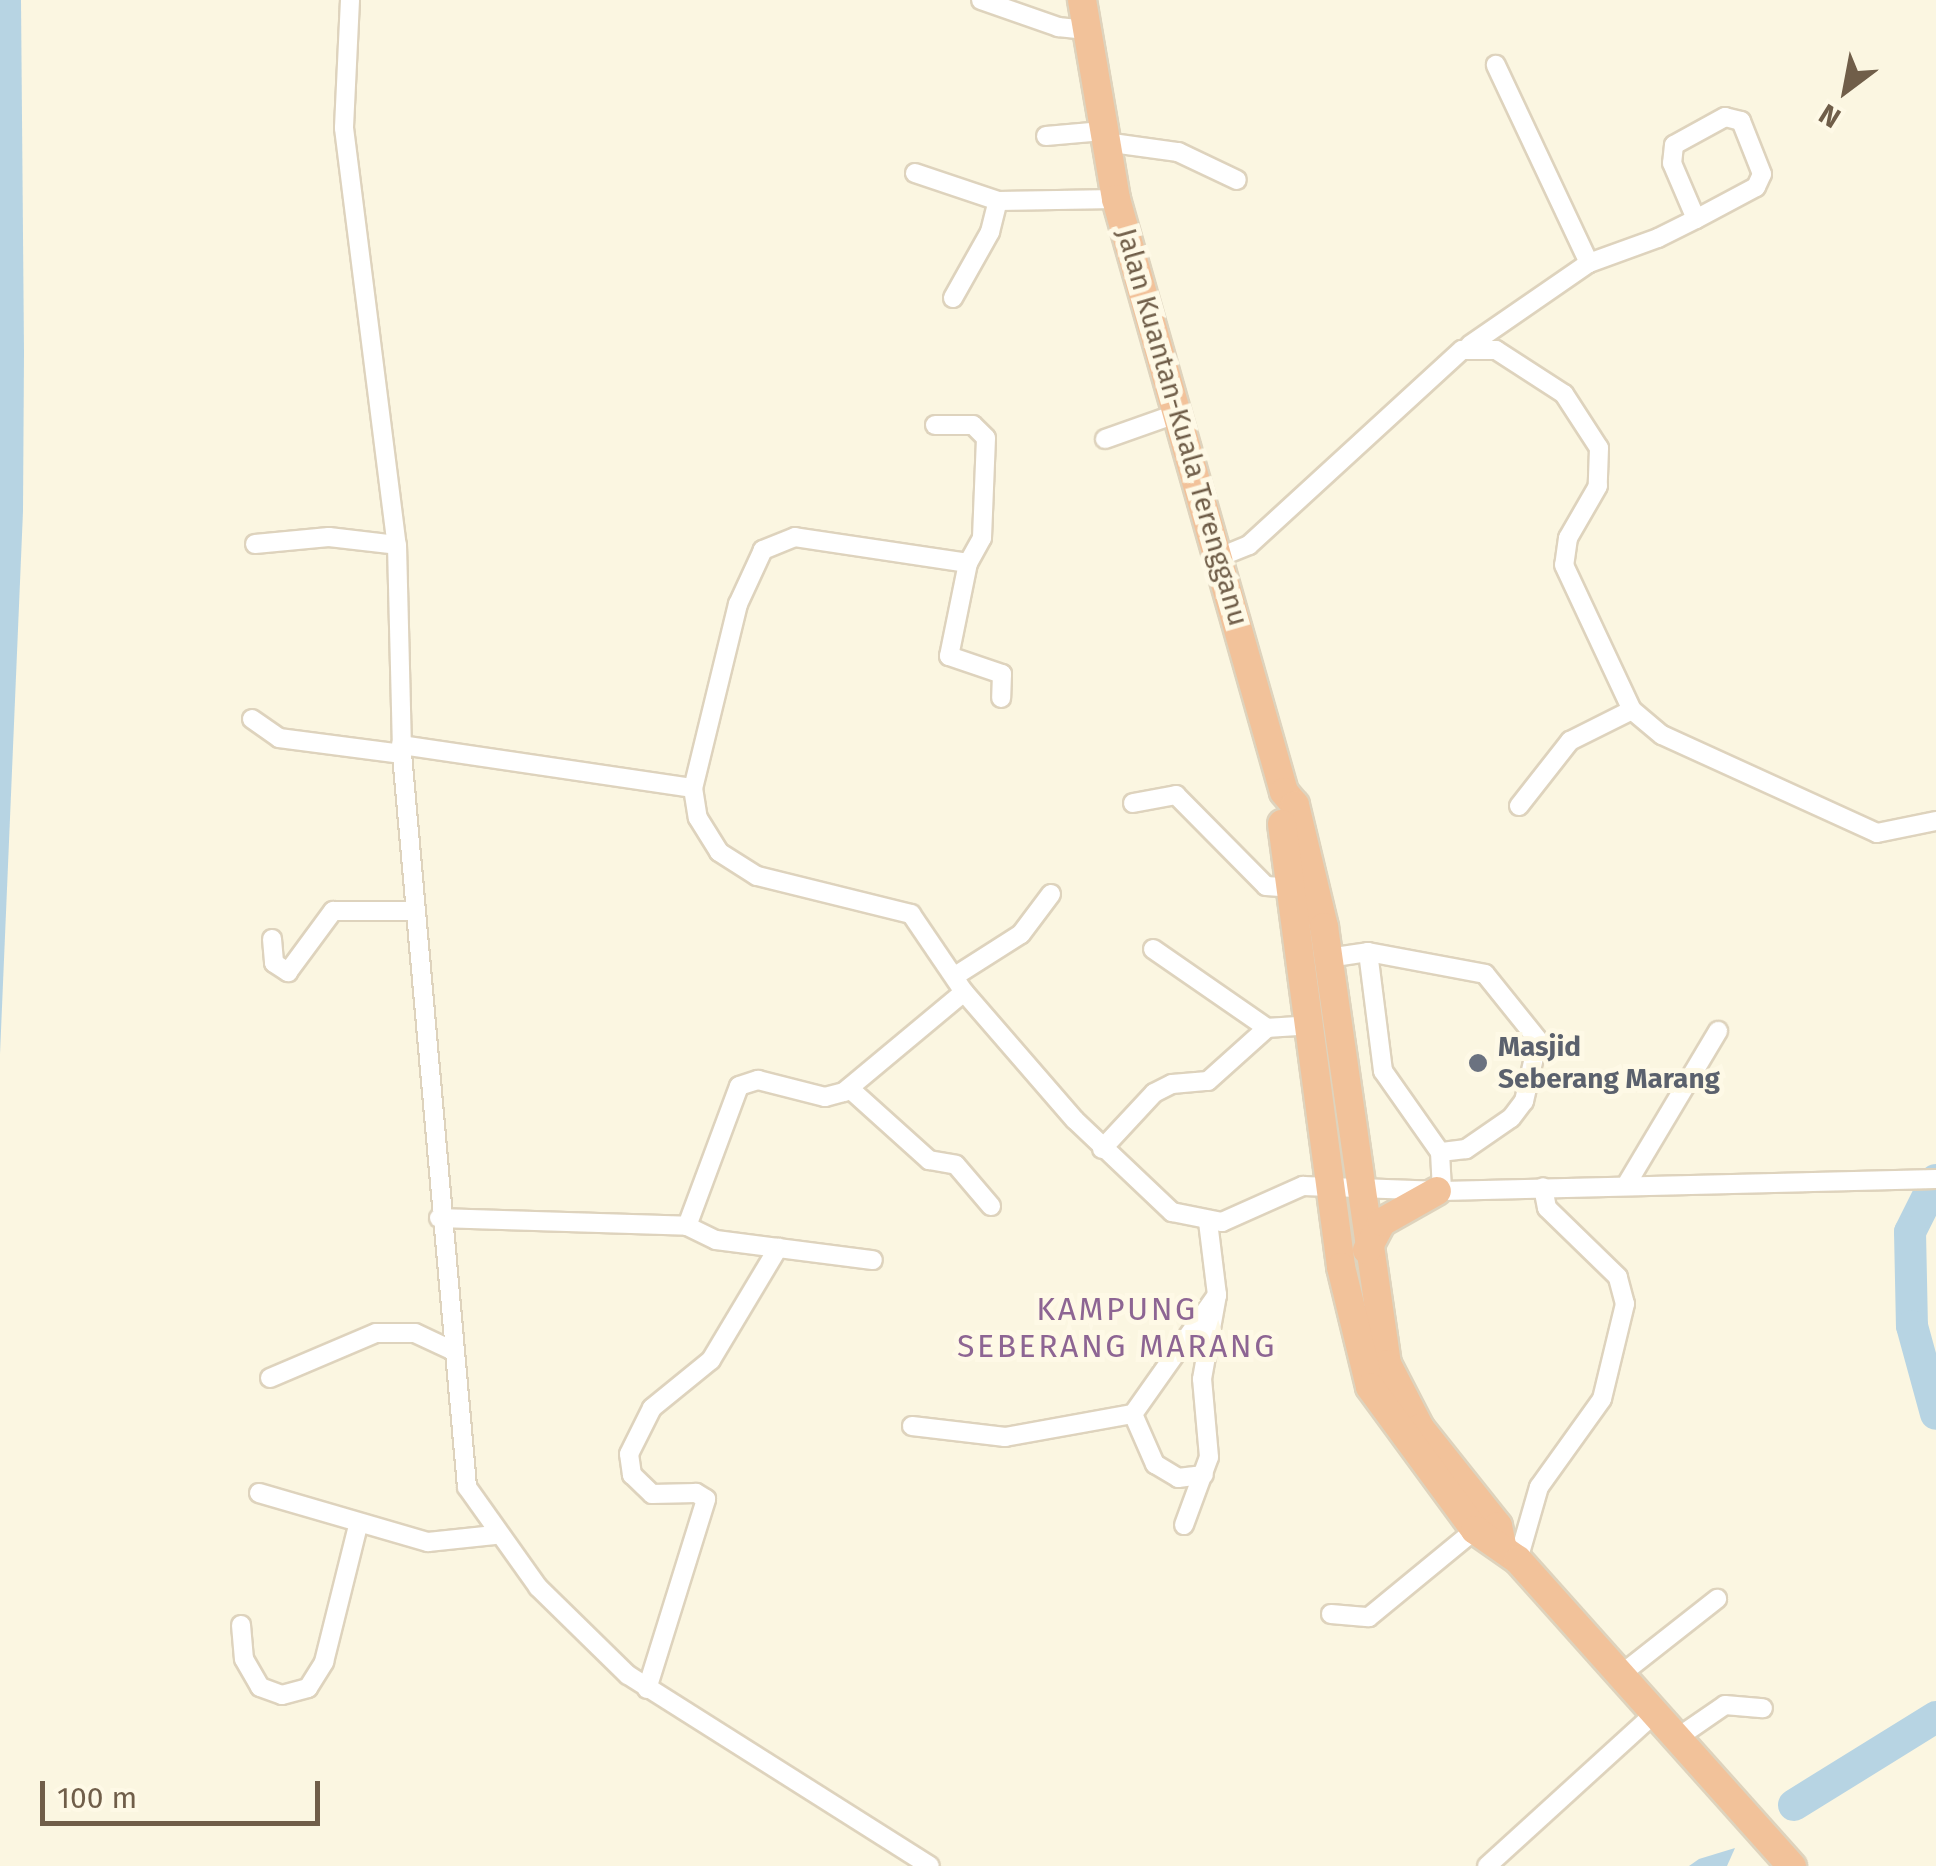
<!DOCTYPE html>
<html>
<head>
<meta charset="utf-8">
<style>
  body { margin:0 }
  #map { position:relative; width:1936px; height:1866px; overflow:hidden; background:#fbf6e1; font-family:"Fira Sans",sans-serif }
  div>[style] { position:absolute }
  .water>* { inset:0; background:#b7d4e3 }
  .river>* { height:32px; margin:-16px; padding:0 16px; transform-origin:16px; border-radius:16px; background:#b7d4e3 }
  .roads { filter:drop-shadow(2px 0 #ded3bd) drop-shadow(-2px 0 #ded3bd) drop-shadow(0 2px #ded3bd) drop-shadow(0 -2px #ded3bd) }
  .minor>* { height:18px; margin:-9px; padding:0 9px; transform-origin:9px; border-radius:9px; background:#fff }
  .highway>* { height:28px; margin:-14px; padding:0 14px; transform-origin:14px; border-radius:14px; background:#f2c29a }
  .dots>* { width:28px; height:28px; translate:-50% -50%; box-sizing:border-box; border:5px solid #fef9e6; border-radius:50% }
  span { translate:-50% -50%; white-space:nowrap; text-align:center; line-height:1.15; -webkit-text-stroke:10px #fef9e6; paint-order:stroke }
  .street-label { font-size:28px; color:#705e49 }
  .worship-label { font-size:28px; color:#5b616d; font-weight:700 }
  .left { translate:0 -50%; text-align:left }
  .quarter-label { font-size:32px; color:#8d6593; letter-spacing:2.5px }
  .north { position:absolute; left:1796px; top:40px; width:100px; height:100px; -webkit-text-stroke:8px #fef9e6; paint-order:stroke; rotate:212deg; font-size:28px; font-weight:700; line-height:40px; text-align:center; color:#705e49 }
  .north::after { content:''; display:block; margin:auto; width:35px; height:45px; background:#705e49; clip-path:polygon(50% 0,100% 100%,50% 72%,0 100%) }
  .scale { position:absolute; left:40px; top:1781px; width:280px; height:45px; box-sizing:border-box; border:5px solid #705e49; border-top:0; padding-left:12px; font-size:30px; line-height:35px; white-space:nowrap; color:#705e49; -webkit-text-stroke:8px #fef9e6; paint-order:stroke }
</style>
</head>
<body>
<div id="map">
  <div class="water">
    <i style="clip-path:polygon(0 0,21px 0,24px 353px,23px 511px,0 1054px)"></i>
    <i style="clip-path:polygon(1735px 1848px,1727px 1866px,1689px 1866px,1699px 1859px)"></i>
  </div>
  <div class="river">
    <i style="left:1936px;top:1180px;width:58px;rotate:116.6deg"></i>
    <i style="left:1910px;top:1232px;width:94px;rotate:88.8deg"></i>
    <i style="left:1912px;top:1326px;width:91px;rotate:74.7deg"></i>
    <i style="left:1794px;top:1805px;width:167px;rotate:-31.8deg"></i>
  </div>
  <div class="roads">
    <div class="minor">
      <i style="left:350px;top:0;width:128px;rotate:92.7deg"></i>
      <i style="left:344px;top:128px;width:420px;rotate:82.8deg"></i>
      <i style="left:397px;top:545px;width:209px;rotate:88.6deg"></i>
      <i style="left:402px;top:754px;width:736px;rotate:84.93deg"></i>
      <i style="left:467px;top:1487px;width:123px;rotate:54.6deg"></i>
      <i style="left:538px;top:1587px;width:126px;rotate:44.4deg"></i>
      <i style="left:628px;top:1675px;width:357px;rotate:32.3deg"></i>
      <i style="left:981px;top:0;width:82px;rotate:19.3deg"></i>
      <i style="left:1058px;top:27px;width:29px;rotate:6deg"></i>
      <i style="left:1046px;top:136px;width:57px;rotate:-5deg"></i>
      <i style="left:1105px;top:142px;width:74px;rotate:7.8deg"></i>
      <i style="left:1178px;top:152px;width:65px;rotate:25.4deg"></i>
      <i style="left:915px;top:173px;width:88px;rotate:18.6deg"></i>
      <i style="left:998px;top:201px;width:118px;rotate:-1deg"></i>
      <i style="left:1589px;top:263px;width:73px;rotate:-19.9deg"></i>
      <i style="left:1658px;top:238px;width:42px;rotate:-26.6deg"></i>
      <i style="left:1696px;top:219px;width:68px;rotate:-28.1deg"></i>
      <i style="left:1756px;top:187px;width:14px;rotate:-65deg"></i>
      <i style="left:1762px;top:174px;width:57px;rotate:-111.6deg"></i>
      <i style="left:1741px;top:121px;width:16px;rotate:-166deg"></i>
      <i style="left:1725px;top:117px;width:58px;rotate:151.2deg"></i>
      <i style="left:1674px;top:145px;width:18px;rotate:96deg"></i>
      <i style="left:1672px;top:163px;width:61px;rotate:66.8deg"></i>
      <i style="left:953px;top:298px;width:76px;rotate:-60.7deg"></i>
      <i style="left:990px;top:232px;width:32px;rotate:-76deg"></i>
      <i style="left:1470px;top:345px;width:145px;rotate:-34.6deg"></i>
      <i style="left:1589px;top:263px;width:219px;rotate:-115.2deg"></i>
      <i style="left:935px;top:425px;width:38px"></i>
      <i style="left:973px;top:425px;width:18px;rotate:45deg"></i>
      <i style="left:986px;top:438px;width:100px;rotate:92.3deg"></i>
      <i style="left:982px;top:538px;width:29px;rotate:119deg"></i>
      <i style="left:968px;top:563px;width:95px;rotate:101.5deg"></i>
      <i style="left:949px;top:656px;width:56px;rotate:18.8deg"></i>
      <i style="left:1002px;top:674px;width:24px;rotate:92deg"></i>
      <i style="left:1105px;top:439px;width:72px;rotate:-19.4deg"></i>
      <i style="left:255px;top:544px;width:74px;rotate:-5.4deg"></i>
      <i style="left:329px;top:537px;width:68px;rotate:6.7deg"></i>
      <i style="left:1222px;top:556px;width:29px;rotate:-22deg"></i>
      <i style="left:1249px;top:545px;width:289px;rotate:-42.5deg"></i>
      <i style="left:1462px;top:350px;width:34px"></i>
      <i style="left:1496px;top:350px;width:81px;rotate:32.9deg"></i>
      <i style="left:1564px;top:394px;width:64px;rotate:57.1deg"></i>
      <i style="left:1599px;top:448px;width:38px;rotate:92deg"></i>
      <i style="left:1598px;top:486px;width:60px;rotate:120deg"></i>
      <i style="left:1568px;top:538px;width:27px;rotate:98deg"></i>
      <i style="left:1564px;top:565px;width:160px;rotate:64.9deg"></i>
      <i style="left:1632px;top:710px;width:39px;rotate:40deg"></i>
      <i style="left:1662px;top:735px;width:236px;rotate:24.5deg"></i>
      <i style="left:1877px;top:833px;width:60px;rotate:-11.5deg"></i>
      <i style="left:968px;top:563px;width:175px;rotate:-171.5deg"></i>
      <i style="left:795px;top:537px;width:35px;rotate:158deg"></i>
      <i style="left:763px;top:550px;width:60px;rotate:114.8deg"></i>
      <i style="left:738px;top:604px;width:189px;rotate:103.7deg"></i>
      <i style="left:693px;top:788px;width:30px;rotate:81deg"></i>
      <i style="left:698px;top:818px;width:40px;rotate:58deg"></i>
      <i style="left:719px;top:852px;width:45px;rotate:32.3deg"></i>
      <i style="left:757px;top:876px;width:159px;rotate:13.9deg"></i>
      <i style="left:911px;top:914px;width:94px;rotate:55.8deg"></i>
      <i style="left:964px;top:992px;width:169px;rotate:49.1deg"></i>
      <i style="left:1075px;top:1120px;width:134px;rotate:43.5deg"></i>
      <i style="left:1172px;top:1212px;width:51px;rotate:11.3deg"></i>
      <i style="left:1222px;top:1222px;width:89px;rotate:-24deg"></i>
      <i style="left:1303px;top:1186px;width:139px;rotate:2.1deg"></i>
      <i style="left:1442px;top:1191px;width:494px;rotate:-1.4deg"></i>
      <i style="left:252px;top:719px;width:33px;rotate:35deg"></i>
      <i style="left:279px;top:738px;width:124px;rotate:7.4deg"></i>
      <i style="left:401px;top:745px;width:295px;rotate:8.4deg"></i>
      <i style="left:1133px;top:803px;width:44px;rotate:-10.5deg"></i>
      <i style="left:1176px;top:795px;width:128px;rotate:45.3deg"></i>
      <i style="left:1266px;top:886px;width:26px;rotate:4deg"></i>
      <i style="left:1519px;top:806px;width:83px;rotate:-51.9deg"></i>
      <i style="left:1570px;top:741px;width:69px;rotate:-26.6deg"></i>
      <i style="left:272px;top:939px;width:24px;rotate:85deg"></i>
      <i style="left:274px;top:963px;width:17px;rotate:33deg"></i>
      <i style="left:288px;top:972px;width:76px;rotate:-53.6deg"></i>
      <i style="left:333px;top:911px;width:82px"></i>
      <i style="left:1153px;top:949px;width:139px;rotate:34.7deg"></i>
      <i style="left:1368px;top:952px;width:120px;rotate:82.8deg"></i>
      <i style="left:1383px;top:1071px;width:99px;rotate:54.9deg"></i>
      <i style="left:1328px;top:958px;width:40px;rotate:-8.5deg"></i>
      <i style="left:1368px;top:952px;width:119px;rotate:10.6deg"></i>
      <i style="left:1485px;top:974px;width:85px;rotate:51.2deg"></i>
      <i style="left:1538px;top:1040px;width:63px;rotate:102.9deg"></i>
      <i style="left:1524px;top:1101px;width:21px;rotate:127deg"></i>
      <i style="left:1511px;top:1118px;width:55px;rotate:145.4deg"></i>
      <i style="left:1466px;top:1149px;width:26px;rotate:173deg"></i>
      <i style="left:1440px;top:1152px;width:39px;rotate:87deg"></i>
      <i style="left:955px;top:976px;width:78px;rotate:-32.5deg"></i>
      <i style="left:1021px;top:934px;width:50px;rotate:-53.1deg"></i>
      <i style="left:849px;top:1088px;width:108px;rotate:42deg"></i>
      <i style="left:929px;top:1160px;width:27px;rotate:10deg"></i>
      <i style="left:956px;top:1165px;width:54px;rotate:49.5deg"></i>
      <i style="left:1102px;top:1149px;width:76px;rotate:-47.1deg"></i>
      <i style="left:1154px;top:1093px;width:20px;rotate:-27deg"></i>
      <i style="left:1172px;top:1084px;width:36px;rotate:-5deg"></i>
      <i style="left:1208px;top:1081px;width:79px;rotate:-41.9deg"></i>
      <i style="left:1267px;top:1028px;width:46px;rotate:-3.7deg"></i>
      <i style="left:1628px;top:1182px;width:176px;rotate:-59.2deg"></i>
      <i style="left:439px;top:1218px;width:248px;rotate:1.8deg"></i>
      <i style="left:687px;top:1226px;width:149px;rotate:-69.6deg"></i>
      <i style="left:739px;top:1086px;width:20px;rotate:-18deg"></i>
      <i style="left:758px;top:1080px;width:69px;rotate:14.2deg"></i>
      <i style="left:825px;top:1097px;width:20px;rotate:-15deg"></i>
      <i style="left:844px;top:1092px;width:156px;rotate:-39.8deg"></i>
      <i style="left:687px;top:1226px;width:32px;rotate:26deg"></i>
      <i style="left:716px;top:1240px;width:158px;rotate:7.3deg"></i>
      <i style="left:270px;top:1378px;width:115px;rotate:-23deg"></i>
      <i style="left:376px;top:1333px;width:39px"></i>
      <i style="left:415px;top:1333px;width:38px;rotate:25deg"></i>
      <i style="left:1133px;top:1414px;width:55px;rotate:66.3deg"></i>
      <i style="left:1155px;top:1464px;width:27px;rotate:31deg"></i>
      <i style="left:1178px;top:1478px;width:26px;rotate:-7deg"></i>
      <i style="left:912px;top:1426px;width:94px;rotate:6.7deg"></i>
      <i style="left:1005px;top:1437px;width:130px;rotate:-10.2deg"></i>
      <i style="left:1133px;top:1414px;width:146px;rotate:-54.8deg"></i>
      <i style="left:259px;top:1493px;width:176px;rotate:16.2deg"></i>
      <i style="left:428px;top:1542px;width:67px;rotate:-6deg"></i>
      <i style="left:1184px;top:1525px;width:72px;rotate:-69.8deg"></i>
      <i style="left:1209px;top:1457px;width:78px;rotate:-95.1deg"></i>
      <i style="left:1202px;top:1379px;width:85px;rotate:-79.9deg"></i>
      <i style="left:1217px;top:1295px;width:74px;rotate:-97deg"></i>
      <i style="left:1518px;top:1560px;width:76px;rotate:-74deg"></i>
      <i style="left:1539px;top:1487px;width:108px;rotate:-54.4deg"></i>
      <i style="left:1602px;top:1399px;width:98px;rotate:-76.4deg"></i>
      <i style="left:1625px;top:1304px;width:28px;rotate:-105deg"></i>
      <i style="left:1618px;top:1277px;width:99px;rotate:-135.8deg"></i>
      <i style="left:1547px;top:1208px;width:21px;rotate:-101deg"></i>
      <i style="left:1331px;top:1614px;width:38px;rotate:5deg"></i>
      <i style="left:1369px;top:1617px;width:137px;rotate:-39.4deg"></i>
      <i style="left:241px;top:1625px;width:34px;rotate:85deg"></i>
      <i style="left:244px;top:1659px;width:32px;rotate:60deg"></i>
      <i style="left:260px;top:1687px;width:23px;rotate:20deg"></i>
      <i style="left:282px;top:1695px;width:27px;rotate:-15deg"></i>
      <i style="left:308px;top:1688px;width:31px;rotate:-58deg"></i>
      <i style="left:324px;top:1662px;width:140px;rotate:-76deg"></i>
      <i style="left:1619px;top:1676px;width:125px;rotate:-38.2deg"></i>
      <i style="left:647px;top:1689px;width:199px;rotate:-72.7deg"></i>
      <i style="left:706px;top:1499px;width:12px;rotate:-149deg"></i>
      <i style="left:696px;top:1493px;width:44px;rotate:178.7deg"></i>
      <i style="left:652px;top:1494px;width:28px;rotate:-136deg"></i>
      <i style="left:632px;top:1475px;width:21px;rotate:-98deg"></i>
      <i style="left:629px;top:1454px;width:51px;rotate:-63.4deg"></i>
      <i style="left:652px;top:1408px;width:76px;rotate:-39.1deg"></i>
      <i style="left:711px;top:1360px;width:131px;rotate:-59.1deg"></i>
      <i style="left:1677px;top:1738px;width:58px;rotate:-34.5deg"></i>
      <i style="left:1725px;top:1705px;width:38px;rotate:5deg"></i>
      <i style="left:1487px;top:1866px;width:227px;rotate:-42.3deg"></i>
    </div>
    <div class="highway">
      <i style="left:1082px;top:0;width:202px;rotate:80.3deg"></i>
      <i style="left:1116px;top:199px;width:616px;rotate:74.18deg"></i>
      <i style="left:1284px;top:792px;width:17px;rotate:50deg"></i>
      <i style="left:1295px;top:805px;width:125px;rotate:76.6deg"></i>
      <i style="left:1324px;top:927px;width:442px;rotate:81.8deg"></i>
      <i style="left:1387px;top:1364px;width:72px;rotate:62.7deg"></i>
      <i style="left:1420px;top:1428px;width:125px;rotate:51.5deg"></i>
      <i style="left:1498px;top:1526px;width:19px;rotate:78deg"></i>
      <i style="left:1282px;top:824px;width:447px;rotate:82.4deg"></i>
      <i style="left:1341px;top:1267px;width:123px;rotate:76.4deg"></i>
      <i style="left:1370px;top:1387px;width:177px;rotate:53.7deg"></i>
      <i style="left:1475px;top:1530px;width:52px;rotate:34.9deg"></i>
      <i style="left:1518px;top:1560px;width:411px;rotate:48.2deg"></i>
      <i style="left:1367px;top:1250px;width:32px;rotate:-62deg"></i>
      <i style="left:1382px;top:1222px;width:63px;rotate:-29.4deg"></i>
    </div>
  </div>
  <div class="dots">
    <i style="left:1478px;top:1063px;background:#6b7280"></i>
  </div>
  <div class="street-label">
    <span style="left:1182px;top:427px;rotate:74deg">Jalan Kuantan-Kuala Terengganu</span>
  </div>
  <div class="worship-label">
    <span class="left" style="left:1498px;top:1063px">Masjid<br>Seberang Marang</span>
  </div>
  <div class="quarter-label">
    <span style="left:1117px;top:1328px">KAMPUNG<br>SEBERANG MARANG</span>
  </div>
  <div class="north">N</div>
  <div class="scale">100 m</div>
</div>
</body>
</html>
